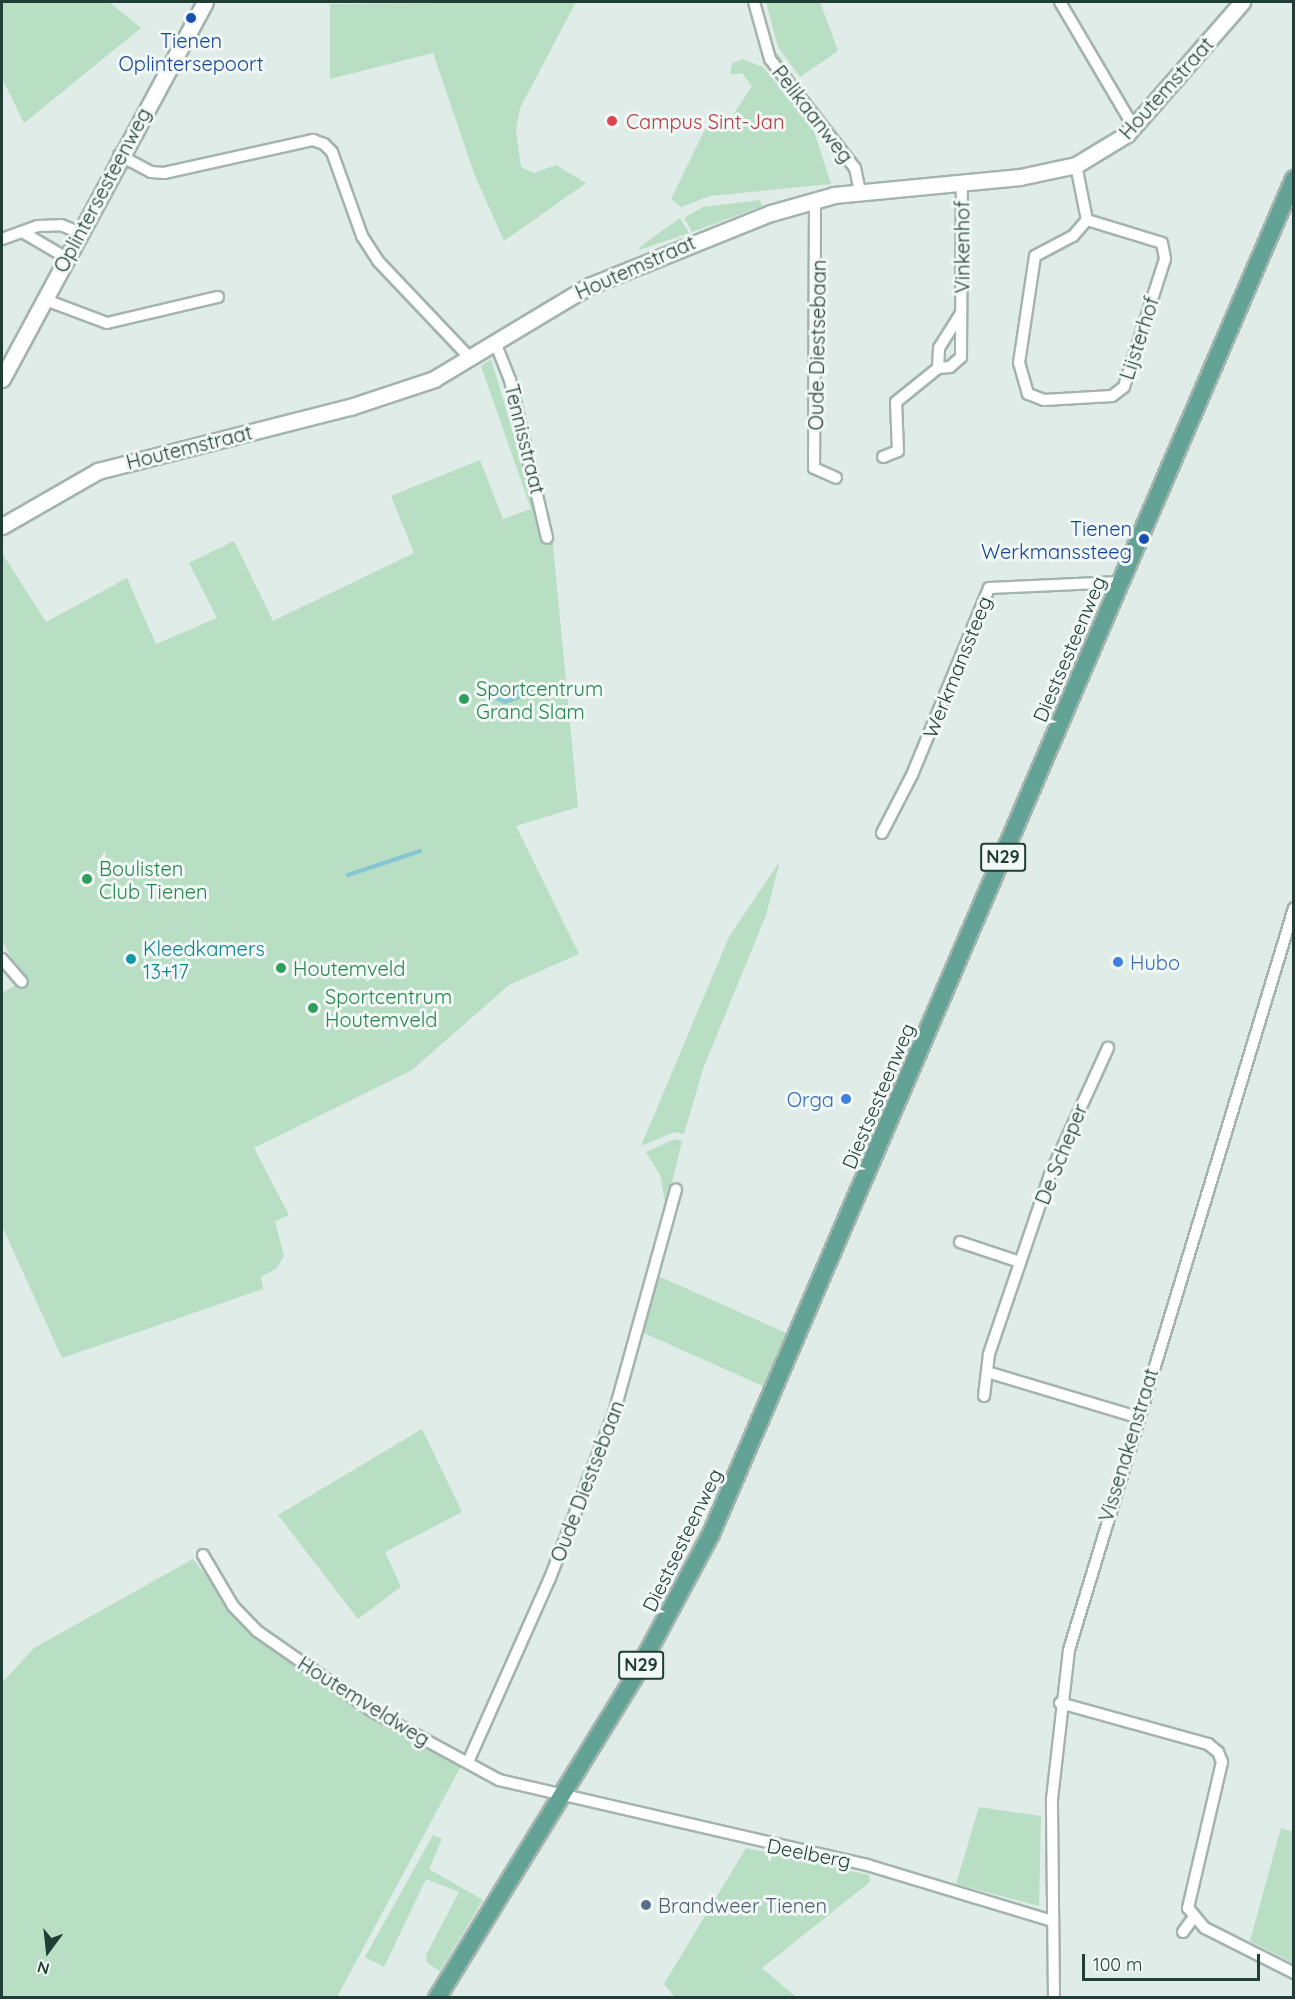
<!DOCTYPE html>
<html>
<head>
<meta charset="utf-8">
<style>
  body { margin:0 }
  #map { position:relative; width:1295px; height:1999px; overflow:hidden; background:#e0ece7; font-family:Quicksand,sans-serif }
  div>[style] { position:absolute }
  .green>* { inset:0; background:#b8dec3; transform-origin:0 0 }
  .water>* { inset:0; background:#85c5d4 }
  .stream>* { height:4px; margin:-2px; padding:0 2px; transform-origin:2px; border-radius:2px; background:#85c5d4 }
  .roads { filter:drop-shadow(2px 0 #a3b4ae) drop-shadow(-2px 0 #a3b4ae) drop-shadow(0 2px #a3b4ae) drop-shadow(0 -2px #a3b4ae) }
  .street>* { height:10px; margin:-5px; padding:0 5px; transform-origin:5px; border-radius:5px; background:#fff }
  .secondary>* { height:15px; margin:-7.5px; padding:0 7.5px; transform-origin:7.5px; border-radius:7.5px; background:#fff }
  .primary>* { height:16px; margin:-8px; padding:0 8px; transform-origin:8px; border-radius:8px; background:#62a395 }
  .dots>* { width:16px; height:16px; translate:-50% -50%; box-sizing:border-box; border:3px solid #f1f8f5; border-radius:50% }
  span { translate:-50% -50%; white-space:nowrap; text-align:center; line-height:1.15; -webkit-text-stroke:6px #f1f8f5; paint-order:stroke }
  .shield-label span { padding:2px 4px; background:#f1f8f5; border:2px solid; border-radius:4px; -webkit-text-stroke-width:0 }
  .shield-label { font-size:18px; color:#203d36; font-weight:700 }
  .transit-label { font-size:20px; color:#164399 }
  .right { translate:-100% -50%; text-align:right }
  .street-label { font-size:20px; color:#203d36 }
  .health-label { font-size:20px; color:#be3a42 }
  .left { translate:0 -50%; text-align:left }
  .leisure-label { font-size:20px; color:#27864d }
  .culture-label { font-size:20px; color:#0d838f }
  .shop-label { font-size:20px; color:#366cbe }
  .service-label { font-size:20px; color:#4e5e75 }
  .frame { position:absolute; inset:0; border:3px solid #203d36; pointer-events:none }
  .north { position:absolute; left:18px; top:1921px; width:60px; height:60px; -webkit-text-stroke:4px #f1f8f5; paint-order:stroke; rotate:195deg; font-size:16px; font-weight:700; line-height:24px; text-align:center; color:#203d36 }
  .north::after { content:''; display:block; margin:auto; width:21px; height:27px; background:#203d36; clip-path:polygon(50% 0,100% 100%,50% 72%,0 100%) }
  .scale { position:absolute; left:1082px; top:1954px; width:178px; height:27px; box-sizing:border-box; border:3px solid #203d36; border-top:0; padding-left:8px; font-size:18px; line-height:21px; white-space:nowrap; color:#203d36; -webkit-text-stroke:4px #f1f8f5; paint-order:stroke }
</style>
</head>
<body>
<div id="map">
  <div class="green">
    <i style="clip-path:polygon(2px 2px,109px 2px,141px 28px,24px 123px,2px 78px)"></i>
    <i style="clip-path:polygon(576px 2px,520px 108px,516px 130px,521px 167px,534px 173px,556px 165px,586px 183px,504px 241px,475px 176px,433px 53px,330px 79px,330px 4px)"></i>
    <i style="clip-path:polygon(758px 2px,775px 50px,796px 79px,792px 81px,775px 57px)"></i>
    <i style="clip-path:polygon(766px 2px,820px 2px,838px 51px,800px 77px,778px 47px)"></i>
    <i style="clip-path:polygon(742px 59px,763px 67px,813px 128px,831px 184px,710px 196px,681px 207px,671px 199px,710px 119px,714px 115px,728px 123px,752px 86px,742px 73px,730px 74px,732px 64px)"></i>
    <i style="clip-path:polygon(760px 200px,762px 206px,692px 232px,684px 218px,703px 207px)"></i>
    <i style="clip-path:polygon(680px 218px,689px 233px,639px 250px,641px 246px)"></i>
    <i style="clip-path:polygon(491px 359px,538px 516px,550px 514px,578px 807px,516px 826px,579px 954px,509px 985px,412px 1070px,254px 1148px,289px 1215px,275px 1221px,284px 1256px,277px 1268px,261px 1277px,263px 1289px,62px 1358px,2px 1226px,2px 993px,22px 982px,2px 939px,2px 553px,46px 622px,127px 578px,156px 644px,217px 618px,189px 563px,234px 541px,273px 621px,414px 553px,391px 496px,480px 460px,503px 519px,531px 509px,481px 366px)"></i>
    <i style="clip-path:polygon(780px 861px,766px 915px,703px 1069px,684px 1134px,674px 1132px,641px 1146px,729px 937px)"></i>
    <i style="clip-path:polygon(675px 1139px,682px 1141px,666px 1208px,660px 1175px,646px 1152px)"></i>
    <i style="left:656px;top:1275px;width:144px;height:58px;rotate:24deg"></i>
    <i style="clip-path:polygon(422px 1429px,462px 1512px,385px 1552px,401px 1587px,358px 1619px,278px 1515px)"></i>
    <i style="clip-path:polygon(193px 1559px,248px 1629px,344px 1700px,461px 1766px,337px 1997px,2px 1998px,2px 1683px,34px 1648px)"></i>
    <i style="clip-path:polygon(979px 1807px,1041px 1816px,1039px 1906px,956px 1884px)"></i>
    <i style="clip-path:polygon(1281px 1828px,1293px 1832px,1293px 1963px,1250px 1941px)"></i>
    <i style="clip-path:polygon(433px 1835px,442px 1839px,429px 1869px,483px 1900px,440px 1971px,427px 1963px,426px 1955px,459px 1892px,426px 1879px,384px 1967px,365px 1957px)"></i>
    <i style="clip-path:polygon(746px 1848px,869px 1875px,870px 1882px,762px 1968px,796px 1997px,675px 1997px,664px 1984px)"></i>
  </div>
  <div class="water">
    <i style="clip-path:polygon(525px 682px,532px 685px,532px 695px,505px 704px,496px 700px,499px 691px)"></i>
  </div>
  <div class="stream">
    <i style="left:348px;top:875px;width:76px;rotate:-18.4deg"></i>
  </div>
  <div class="roads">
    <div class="street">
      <i style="left:754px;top:2px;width:59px;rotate:74.3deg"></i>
      <i style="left:770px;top:59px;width:138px;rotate:52.1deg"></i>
      <i style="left:855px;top:168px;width:25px;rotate:78deg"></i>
      <i style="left:1060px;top:2px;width:144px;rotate:59.5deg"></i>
      <i style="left:119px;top:155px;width:36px;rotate:28deg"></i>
      <i style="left:151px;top:172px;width:13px;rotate:4deg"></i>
      <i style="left:164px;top:173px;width:153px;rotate:-12.5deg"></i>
      <i style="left:313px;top:140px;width:12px;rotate:20deg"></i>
      <i style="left:324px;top:144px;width:11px;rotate:45deg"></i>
      <i style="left:332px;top:152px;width:89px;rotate:70.3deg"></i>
      <i style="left:362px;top:236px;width:30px;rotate:57deg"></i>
      <i style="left:378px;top:261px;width:134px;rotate:46.5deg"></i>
      <i style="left:1076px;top:165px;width:56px;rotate:78.7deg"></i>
      <i style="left:815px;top:199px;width:269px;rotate:90.2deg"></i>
      <i style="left:814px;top:468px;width:24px;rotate:24deg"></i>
      <i style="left:1087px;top:220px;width:78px;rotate:17deg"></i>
      <i style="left:1162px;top:243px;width:16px;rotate:79deg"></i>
      <i style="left:1165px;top:259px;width:134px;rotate:107.8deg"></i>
      <i style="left:1124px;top:387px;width:15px;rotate:143deg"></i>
      <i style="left:1112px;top:396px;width:68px;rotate:176.6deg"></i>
      <i style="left:1044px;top:400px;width:17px;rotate:-159deg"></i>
      <i style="left:1028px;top:394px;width:32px;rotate:-106deg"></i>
      <i style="left:1019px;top:363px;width:108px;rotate:-81.5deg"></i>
      <i style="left:1035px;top:256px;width:43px;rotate:-27.8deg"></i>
      <i style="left:1073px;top:236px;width:21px;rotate:-49deg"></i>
      <i style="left:24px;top:233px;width:48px;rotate:30.3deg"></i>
      <i style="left:2px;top:239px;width:38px;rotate:-20deg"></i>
      <i style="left:38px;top:226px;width:23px;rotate:-2deg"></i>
      <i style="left:61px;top:225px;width:18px;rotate:22deg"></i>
      <i style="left:43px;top:299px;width:68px;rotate:20.6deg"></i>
      <i style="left:107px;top:323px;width:114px;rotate:-13.2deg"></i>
      <i style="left:495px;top:342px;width:41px;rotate:68.5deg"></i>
      <i style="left:510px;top:380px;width:162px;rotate:76.8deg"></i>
      <i style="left:938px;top:368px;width:20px;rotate:-87deg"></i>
      <i style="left:939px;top:348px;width:41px;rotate:-57.8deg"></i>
      <i style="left:883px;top:457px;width:16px;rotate:-22deg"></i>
      <i style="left:898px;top:451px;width:49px;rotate:-92.3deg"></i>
      <i style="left:896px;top:402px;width:54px;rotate:-39deg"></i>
      <i style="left:938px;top:368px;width:12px;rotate:-5deg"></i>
      <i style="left:950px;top:367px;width:15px;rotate:-42deg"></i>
      <i style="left:961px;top:357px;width:176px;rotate:-89.7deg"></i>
      <i style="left:882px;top:833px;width:65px;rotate:-62.7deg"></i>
      <i style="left:912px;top:775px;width:202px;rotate:-67.6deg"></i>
      <i style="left:989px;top:588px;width:132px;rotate:-2.6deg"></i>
      <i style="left:2px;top:959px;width:30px;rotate:49deg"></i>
      <i style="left:960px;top:1242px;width:63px;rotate:18.4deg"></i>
      <i style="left:987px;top:1372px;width:157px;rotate:16.7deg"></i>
      <i style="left:984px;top:1396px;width:42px;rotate:-83.2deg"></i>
      <i style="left:989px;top:1354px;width:189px;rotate:-71.2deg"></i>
      <i style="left:1050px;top:1175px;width:140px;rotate:-65.5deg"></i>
      <i style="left:203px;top:1555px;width:59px;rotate:59.5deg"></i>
      <i style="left:233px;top:1606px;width:35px;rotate:46deg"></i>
      <i style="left:257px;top:1631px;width:140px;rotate:34.8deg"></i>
      <i style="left:372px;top:1711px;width:145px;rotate:28.5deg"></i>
      <i style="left:499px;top:1780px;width:378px;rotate:13deg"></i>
      <i style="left:867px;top:1865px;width:193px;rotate:16.8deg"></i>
      <i style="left:1060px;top:1703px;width:154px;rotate:15.5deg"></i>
      <i style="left:1208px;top:1744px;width:13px;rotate:39deg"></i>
      <i style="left:1218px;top:1752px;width:11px;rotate:68deg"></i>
      <i style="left:1222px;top:1762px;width:150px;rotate:103.1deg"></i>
      <i style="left:1188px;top:1908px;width:26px;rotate:50deg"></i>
      <i style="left:1205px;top:1928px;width:100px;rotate:26.8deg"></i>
      <i style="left:468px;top:1762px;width:201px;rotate:-66deg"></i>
      <i style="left:550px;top:1578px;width:177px;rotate:-68.8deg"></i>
      <i style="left:614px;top:1413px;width:232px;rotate:-74.5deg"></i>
      <i style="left:1183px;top:1932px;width:19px;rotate:-54deg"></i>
      <i style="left:1054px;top:1998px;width:199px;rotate:-90.6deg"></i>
      <i style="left:1052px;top:1799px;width:150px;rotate:-83.5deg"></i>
      <i style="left:1069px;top:1650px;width:775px;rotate:-73.13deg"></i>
    </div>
    <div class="secondary">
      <i style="left:2px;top:379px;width:428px;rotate:-61.7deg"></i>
      <i style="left:2px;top:526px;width:111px;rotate:-29.8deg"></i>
      <i style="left:98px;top:471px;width:260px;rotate:-14.3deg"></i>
      <i style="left:350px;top:407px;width:89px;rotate:-18.4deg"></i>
      <i style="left:434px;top:379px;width:181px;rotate:-31deg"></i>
      <i style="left:589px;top:286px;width:196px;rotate:-21.9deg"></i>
      <i style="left:771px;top:213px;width:66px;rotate:-15.9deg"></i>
      <i style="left:834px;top:195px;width:187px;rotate:-5.5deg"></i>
      <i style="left:1020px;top:177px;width:57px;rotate:-12.1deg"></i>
      <i style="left:1076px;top:165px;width:60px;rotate:-31.3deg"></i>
      <i style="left:1127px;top:134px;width:175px;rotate:-48.9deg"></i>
    </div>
    <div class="primary">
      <i style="left:437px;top:1998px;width:380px;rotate:-58.4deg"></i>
      <i style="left:636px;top:1674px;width:159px;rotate:-61.8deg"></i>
      <i style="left:711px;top:1534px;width:1475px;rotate:-66.72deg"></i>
    </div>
  </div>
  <div class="dots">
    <i style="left:191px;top:18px;background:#1a4fb4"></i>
    <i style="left:612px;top:121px;background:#e0444e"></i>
    <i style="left:1144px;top:539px;background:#1a4fb4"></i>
    <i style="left:464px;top:699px;background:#2e9e5b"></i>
    <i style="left:87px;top:879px;background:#2e9e5b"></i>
    <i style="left:131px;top:959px;background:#0f9aa8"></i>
    <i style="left:1118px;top:962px;background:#3f7fe0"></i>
    <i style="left:281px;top:968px;background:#2e9e5b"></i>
    <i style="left:313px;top:1008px;background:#2e9e5b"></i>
    <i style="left:846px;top:1099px;background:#3f7fe0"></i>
    <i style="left:646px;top:1905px;background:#5c6f8a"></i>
  </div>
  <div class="shield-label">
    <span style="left:1003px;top:857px">N29</span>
    <span style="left:641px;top:1665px">N29</span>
  </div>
  <div class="transit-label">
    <span style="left:191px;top:52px">Tienen<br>Oplintersepoort</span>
    <span class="right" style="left:1132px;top:540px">Tienen<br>Werkmanssteeg</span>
  </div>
  <div class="street-label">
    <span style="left:1166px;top:88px;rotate:-48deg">Houtemstraat</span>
    <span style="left:813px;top:114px;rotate:52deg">Pelikaanweg</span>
    <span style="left:102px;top:190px;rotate:-62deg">Oplintersesteenweg</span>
    <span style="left:962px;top:247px;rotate:-90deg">Vinkenhof</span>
    <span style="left:635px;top:267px;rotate:-24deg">Houtemstraat</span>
    <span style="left:1139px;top:338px;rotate:-72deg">Lijsterhof</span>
    <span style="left:817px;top:345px;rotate:-89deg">Oude Diestsebaan</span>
    <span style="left:525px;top:439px;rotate:76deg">Tennisstraat</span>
    <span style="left:189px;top:447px;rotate:-14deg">Houtemstraat</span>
    <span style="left:1069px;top:649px;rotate:-67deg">Diestsesteenweg</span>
    <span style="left:957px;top:667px;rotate:-68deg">Werkmanssteeg</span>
    <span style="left:878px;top:1096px;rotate:-67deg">Diestsesteenweg</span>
    <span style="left:1061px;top:1154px;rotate:-68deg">De Scheper</span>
    <span style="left:1128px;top:1445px;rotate:-73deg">Vissenakenstraat</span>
    <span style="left:587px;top:1481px;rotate:-69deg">Oude Diestsebaan</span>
    <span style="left:682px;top:1540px;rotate:-64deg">Diestsesteenweg</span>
    <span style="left:364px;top:1701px;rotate:32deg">Houtemveldweg</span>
    <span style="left:809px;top:1853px;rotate:11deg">Deelberg</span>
  </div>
  <div class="health-label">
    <span class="left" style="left:626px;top:121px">Campus Sint-Jan</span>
  </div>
  <div class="leisure-label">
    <span class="left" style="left:476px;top:700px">Sportcentrum<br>Grand Slam</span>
    <span class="left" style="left:99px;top:880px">Boulisten<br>Club Tienen</span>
    <span class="left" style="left:293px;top:968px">Houtemveld</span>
    <span class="left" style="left:325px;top:1008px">Sportcentrum<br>Houtemveld</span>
  </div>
  <div class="culture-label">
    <span class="left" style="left:143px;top:960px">Kleedkamers<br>13+17</span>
  </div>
  <div class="shop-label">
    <span class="left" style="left:1130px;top:962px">Hubo</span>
    <span class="right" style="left:834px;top:1099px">Orga</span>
  </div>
  <div class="service-label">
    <span class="left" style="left:658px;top:1905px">Brandweer Tienen</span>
  </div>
  <div class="frame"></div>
  <div class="north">N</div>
  <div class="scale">100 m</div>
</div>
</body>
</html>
